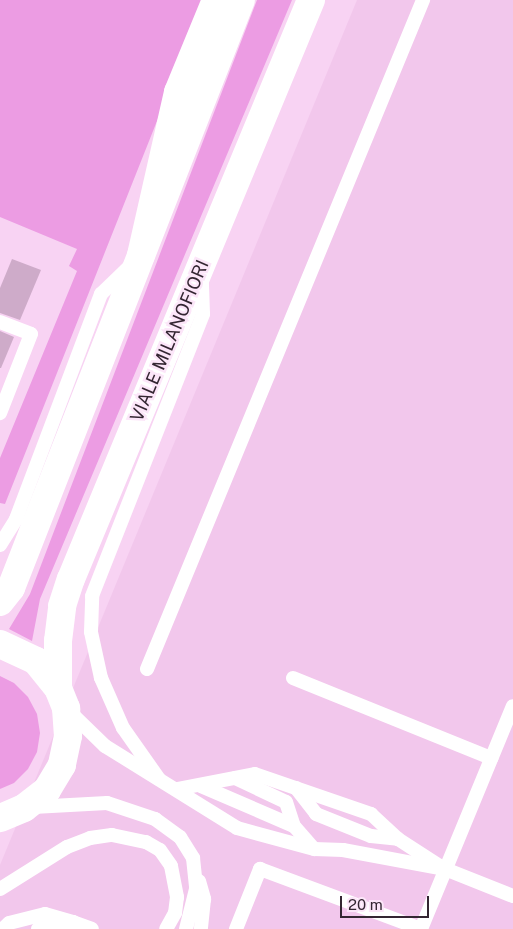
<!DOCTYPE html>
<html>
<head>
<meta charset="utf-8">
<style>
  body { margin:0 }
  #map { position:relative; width:513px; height:929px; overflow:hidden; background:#f8d3f3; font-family:"Public Sans",sans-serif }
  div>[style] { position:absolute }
  .built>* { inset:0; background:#f2c7ec }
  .green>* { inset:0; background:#ec9ce3 }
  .building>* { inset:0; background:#ceabc9 }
  .service>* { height:14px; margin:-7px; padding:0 7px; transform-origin:7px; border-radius:7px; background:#fff }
  .secondary>* { height:28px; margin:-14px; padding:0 14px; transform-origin:14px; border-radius:14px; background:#fff }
  .motorway>* { height:28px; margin:-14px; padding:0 14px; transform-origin:14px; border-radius:14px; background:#fff }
  span { translate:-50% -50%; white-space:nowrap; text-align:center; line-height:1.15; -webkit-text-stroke:5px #fce6f9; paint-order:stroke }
  .street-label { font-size:18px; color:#342632 }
  .scale { position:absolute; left:340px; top:896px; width:89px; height:22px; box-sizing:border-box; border:2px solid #342632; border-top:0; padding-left:6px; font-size:15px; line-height:18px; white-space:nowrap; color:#342632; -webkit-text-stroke:4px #fce6f9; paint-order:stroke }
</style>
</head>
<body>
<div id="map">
  <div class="built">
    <i style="clip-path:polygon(357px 0,513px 0,513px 929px,0 929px,0 865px)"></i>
  </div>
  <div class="green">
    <i style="clip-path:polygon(0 0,205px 0,5px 504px,0 503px,0 458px,77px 271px,69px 266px,77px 249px,0 217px)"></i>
    <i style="clip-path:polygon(257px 0,292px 0,40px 599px,32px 641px,9px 629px,30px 594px)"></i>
    <i style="clip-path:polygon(0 676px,14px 683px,28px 697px,37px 714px,40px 733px,37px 752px,28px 769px,14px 783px,0 789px)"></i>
  </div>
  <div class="building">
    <i style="clip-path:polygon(12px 259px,41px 270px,20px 320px,0 313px,0 288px)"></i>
    <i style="clip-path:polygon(0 331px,14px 337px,1px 368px,0 368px)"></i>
  </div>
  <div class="service">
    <i style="left:0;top:322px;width:33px;rotate:21deg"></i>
    <i style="left:31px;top:334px;width:85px;rotate:111.4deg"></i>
    <i style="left:0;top:545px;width:31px;rotate:-58deg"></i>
    <i style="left:16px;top:519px;width:241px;rotate:-69.3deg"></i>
    <i style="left:101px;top:294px;width:40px;rotate:-44deg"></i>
    <i style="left:147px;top:669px;width:724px;rotate:-67.58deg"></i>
    <i style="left:293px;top:678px;width:214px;rotate:22deg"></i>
    <i style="left:69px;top:711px;width:50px;rotate:44.2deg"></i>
    <i style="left:105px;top:746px;width:155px;rotate:31.8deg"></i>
    <i style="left:237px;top:828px;width:80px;rotate:15.3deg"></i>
    <i style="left:314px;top:849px;width:29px;rotate:2deg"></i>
    <i style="left:343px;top:850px;width:104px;rotate:10.6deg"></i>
    <i style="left:445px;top:869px;width:73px;rotate:21.7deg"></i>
    <i style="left:235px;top:778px;width:56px;rotate:25.2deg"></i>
    <i style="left:286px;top:802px;width:25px;rotate:72deg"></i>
    <i style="left:294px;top:826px;width:29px;rotate:49deg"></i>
    <i style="left:159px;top:779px;width:62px;rotate:-125.2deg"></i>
    <i style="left:123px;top:728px;width:55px;rotate:-113.7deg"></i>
    <i style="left:101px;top:678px;width:47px;rotate:-102.3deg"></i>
    <i style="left:91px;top:632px;width:36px;rotate:-88deg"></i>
    <i style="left:92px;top:596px;width:303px;rotate:-68.5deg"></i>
    <i style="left:203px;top:314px;width:34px;rotate:-92deg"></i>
    <i style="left:201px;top:786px;width:101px;rotate:23.3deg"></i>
    <i style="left:296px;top:788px;width:33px;rotate:52deg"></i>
    <i style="left:316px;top:814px;width:59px;rotate:21.8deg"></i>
    <i style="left:371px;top:836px;width:27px;rotate:6deg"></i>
    <i style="left:177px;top:789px;width:79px;rotate:-10.9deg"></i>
    <i style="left:255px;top:774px;width:123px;rotate:19deg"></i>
    <i style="left:371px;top:814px;width:37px;rotate:43deg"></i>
    <i style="left:398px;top:839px;width:48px;rotate:33deg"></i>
    <i style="left:33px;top:807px;width:74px;rotate:-3.1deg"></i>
    <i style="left:107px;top:803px;width:51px;rotate:18.4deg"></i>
    <i style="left:155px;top:819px;width:31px;rotate:36deg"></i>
    <i style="left:180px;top:837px;width:25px;rotate:58deg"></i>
    <i style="left:193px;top:858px;width:31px;rotate:84deg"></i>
    <i style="left:196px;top:889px;width:41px;rotate:104deg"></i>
    <i style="left:199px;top:881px;width:19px;rotate:74deg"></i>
    <i style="left:204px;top:899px;width:30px;rotate:96deg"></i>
    <i style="left:0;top:889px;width:79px;rotate:-32.1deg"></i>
    <i style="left:67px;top:847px;width:25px;rotate:-21deg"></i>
    <i style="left:90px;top:838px;width:22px;rotate:-8deg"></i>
    <i style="left:112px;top:835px;width:35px;rotate:12deg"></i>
    <i style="left:146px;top:842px;width:16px;rotate:30deg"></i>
    <i style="left:160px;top:850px;width:19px;rotate:55deg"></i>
    <i style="left:171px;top:866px;width:32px;rotate:79deg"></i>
    <i style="left:177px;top:897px;width:16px;rotate:97deg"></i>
    <i style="left:175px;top:913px;width:18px;rotate:119deg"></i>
    <i style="left:3px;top:929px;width:8px;rotate:-45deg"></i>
    <i style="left:9px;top:923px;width:37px;rotate:-14deg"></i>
    <i style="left:45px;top:914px;width:29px;rotate:16deg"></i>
    <i style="left:38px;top:929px;width:36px;rotate:-11deg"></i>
    <i style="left:73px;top:922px;width:20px;rotate:20deg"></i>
    <i style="left:236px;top:929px;width:65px;rotate:-68.2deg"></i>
    <i style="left:260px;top:869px;width:172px;rotate:20.4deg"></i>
    <i style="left:421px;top:929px;width:241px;rotate:-67.6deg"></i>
  </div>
  <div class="secondary">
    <i style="left:0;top:602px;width:18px;rotate:-52deg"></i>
    <i style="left:11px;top:588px;width:631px;rotate:-68.64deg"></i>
    <i style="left:0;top:644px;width:40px;rotate:25deg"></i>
    <i style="left:36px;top:661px;width:35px;rotate:51deg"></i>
    <i style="left:58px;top:688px;width:22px;rotate:68deg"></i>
    <i style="left:66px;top:708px;width:28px;rotate:86deg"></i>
    <i style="left:68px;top:736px;width:30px;rotate:102deg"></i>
    <i style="left:62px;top:765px;width:29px;rotate:121deg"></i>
    <i style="left:47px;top:790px;width:29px;rotate:142deg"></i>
    <i style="left:24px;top:808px;width:26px;rotate:157deg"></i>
    <i style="left:58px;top:688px;width:47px;rotate:-90deg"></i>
    <i style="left:58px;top:641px;width:35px;rotate:-83deg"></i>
    <i style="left:62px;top:606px;width:28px;rotate:-72deg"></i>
    <i style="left:71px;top:579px;width:627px;rotate:-67.49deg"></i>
  </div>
  <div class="motorway">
    <i style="left:141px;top:255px;width:167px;rotate:-77.2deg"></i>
    <i style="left:178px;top:92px;width:100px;rotate:-67.6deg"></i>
  </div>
  <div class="street-label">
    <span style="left:170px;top:341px;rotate:-67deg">VIALE MILANOFIORI</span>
  </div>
  <div class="scale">20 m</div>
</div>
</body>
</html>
